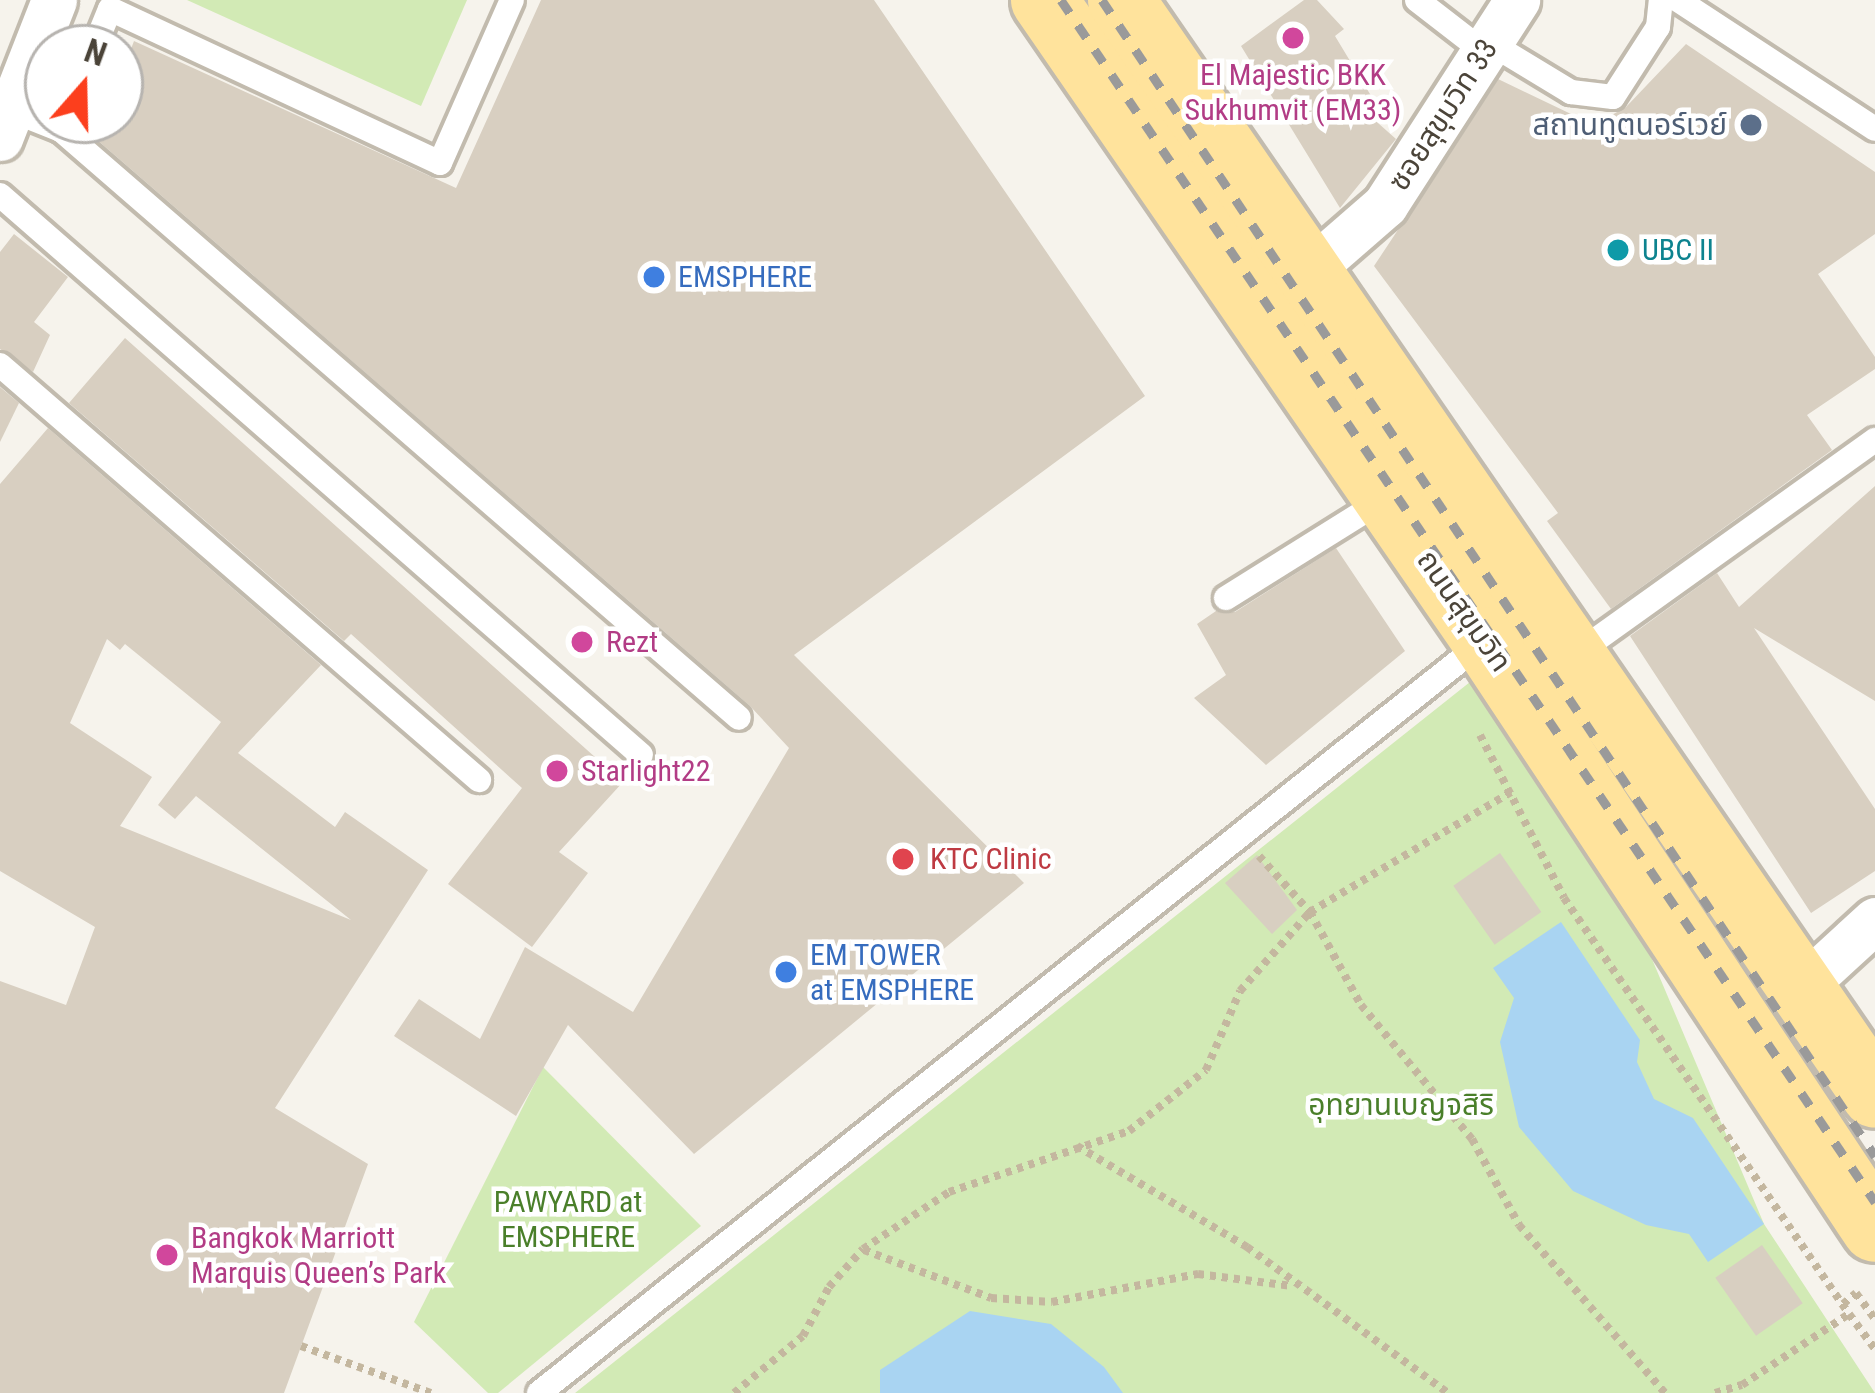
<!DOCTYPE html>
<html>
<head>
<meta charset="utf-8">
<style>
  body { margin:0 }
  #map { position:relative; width:1875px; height:1393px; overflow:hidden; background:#f6f3ec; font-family:"Roboto Condensed","Noto Sans Thai",sans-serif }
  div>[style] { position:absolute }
  .green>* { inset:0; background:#d2eab5 }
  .water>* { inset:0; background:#a9d4f2 }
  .building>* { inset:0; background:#d8cfc1; transform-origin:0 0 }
  .path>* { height:8px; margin-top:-4px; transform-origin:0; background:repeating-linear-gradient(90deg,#c4b79f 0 6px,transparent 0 12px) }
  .roads { filter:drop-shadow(3px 0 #c2bbae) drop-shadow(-3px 0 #c2bbae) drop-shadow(0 3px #c2bbae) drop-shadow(0 -3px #c2bbae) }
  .lane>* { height:24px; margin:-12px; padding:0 12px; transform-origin:12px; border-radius:12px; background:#fff }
  .street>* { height:45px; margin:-22.5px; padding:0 22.5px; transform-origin:22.5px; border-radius:22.5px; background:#fff }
  .primary>* { height:66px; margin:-33px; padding:0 33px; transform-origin:33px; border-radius:33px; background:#ffe39c }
  .rail>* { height:9px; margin-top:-4.5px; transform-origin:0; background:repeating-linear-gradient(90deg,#9a9a9a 0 15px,transparent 0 30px) }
  .dots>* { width:33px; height:33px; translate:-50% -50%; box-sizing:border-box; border:6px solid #fff; border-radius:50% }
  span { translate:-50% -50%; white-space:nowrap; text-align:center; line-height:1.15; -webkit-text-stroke:9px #fff; paint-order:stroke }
  .hotel-label { font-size:30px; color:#b23c85 }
  .left { translate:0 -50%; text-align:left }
  .street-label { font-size:30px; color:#4b4439 }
  .service-label { font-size:30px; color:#4e5e75 }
  .right { translate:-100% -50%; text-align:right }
  .culture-label { font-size:30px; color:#0d838f }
  .shop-label { font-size:30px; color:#366cbe }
  .health-label { font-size:30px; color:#be3a42 }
  .park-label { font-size:30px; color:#4a7f2a }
  .north { position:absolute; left:24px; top:24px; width:120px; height:120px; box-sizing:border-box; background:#fff; border:3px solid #b7b4b0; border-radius:50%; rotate:20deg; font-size:33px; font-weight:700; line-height:48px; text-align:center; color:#4b4439 }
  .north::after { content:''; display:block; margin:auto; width:42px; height:54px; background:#fc3f1d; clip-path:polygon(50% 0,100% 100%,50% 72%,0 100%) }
</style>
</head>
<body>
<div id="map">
  <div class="green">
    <i style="clip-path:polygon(187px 0,467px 0,421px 106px)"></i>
    <i style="clip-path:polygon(1470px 682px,1638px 926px,1764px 1224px,1875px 1393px,575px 1393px)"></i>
    <i style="clip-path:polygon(543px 1067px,701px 1226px,498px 1393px,488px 1393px,414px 1322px)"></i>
  </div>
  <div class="water">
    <i style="clip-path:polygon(1561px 922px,1640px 1040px,1637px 1062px,1654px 1099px,1693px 1118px,1764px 1224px,1708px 1262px,1689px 1234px,1646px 1225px,1573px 1191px,1519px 1127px,1500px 1042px,1514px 998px,1493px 968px)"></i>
    <i style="clip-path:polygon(970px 1311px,1051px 1324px,1104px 1367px,1123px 1393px,880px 1393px,880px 1370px)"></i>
  </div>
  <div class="building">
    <i style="clip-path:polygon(541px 0,874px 0,1145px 396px,794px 655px,1024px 883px,694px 1154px,568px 1025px,516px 1116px,394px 1036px,419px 999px,480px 1039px,525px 947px,633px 1012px,789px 748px,750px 706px,95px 138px,103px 120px,120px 120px,120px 78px,134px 41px,456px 188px)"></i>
    <i style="clip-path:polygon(1304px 0,1317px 0,1344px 29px,1335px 36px,1373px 99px,1360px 107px,1396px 139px,1340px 208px,1241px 46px)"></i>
    <i style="clip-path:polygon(1686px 44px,1875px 172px,1875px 234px,1818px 274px,1875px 357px,1875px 369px,1807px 415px,1832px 450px,1611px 609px,1547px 521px,1558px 513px,1374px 266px,1498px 79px,1594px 125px,1626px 107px)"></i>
    <i style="clip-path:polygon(14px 234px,68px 277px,34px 322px,50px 335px,33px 372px,0 349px,0 252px)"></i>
    <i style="clip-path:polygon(125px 338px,623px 782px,559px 852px,588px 873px,532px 947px,448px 884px,522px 788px,351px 634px,344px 641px,69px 403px)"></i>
    <i style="clip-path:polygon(0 387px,19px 403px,0 442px)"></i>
    <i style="clip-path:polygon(evenodd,48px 428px,321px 665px,238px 753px,335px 827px,345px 812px,428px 870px,275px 1108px,368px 1164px,284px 1393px,0 1393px,0 981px,66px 1005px,95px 927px,0 871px,0 484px,48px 428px,107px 639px,120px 650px,125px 644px,221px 722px,158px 805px,175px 819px,196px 796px,351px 920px,120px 826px,152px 777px,70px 723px,107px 639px)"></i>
    <i style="clip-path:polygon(1875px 486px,1875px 701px,1754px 628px,1875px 809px,1875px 871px,1811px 913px,1630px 636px,1717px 573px,1739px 607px)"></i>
    <i style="clip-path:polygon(1336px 548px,1405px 651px,1266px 765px,1194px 698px,1226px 675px,1197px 624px,1216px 611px,1235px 612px)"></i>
    <i style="left:1500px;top:853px;width:72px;height:57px;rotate:55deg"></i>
    <i style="clip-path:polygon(1257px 855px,1297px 910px,1272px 934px,1225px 883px)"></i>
    <i style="left:1762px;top:1245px;width:71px;height:57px;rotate:55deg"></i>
  </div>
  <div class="path">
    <i style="left:1480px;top:735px;width:183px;rotate:62.7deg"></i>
    <i style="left:1564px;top:898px;width:504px;rotate:55.59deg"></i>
    <i style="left:1259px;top:856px;width:76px;rotate:47.7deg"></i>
    <i style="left:1310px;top:912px;width:106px;rotate:61.3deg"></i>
    <i style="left:1361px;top:1005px;width:174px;rotate:50.4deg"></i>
    <i style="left:1472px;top:1139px;width:98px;rotate:61.3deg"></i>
    <i style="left:1519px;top:1225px;width:223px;rotate:49deg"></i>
    <i style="left:1077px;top:1146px;width:198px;rotate:30.7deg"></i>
    <i style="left:1247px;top:1247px;width:248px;rotate:36deg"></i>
    <i style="left:864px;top:1250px;width:136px;rotate:20.7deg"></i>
    <i style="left:991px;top:1298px;width:61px;rotate:3.8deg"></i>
    <i style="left:1052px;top:1302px;width:149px;rotate:-10.9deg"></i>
    <i style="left:1198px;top:1274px;width:95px;rotate:7.3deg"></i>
    <i style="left:1843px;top:1304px;width:17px;rotate:-40deg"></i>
    <i style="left:1856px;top:1293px;width:32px;rotate:54deg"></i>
    <i style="left:301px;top:1346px;width:138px;rotate:19.9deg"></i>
    <i style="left:734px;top:1393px;width:89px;rotate:-39.6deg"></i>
    <i style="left:803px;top:1336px;width:55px;rotate:-62deg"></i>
    <i style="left:829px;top:1287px;width:51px;rotate:-48.2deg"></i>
    <i style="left:863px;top:1249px;width:103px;rotate:-33.5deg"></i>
    <i style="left:949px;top:1192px;width:190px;rotate:-18.7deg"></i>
    <i style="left:1129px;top:1131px;width:98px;rotate:-38.4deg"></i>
    <i style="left:1206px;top:1070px;width:86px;rotate:-66.7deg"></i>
    <i style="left:1240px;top:991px;width:106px;rotate:-48.5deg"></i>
    <i style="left:1310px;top:912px;width:234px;rotate:-30.8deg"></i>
    <i style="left:1715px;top:1393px;width:28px;rotate:-17deg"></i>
    <i style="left:1742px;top:1385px;width:128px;rotate:-33.6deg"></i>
    <i style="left:1849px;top:1314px;width:44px;rotate:53.4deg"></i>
  </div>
  <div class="roads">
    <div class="lane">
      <i style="left:1417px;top:0;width:85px;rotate:37.8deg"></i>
      <i style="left:1678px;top:0;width:235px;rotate:33.2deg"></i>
      <i style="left:1490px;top:43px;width:95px;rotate:31.2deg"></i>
      <i style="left:1571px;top:92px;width:42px;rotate:6.8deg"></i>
      <i style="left:1613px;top:97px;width:83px;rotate:-57.3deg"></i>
      <i style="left:1658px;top:27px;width:27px;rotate:-84deg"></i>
      <i style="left:94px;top:48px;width:42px;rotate:-67.7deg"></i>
      <i style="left:110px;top:9px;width:364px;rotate:25deg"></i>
      <i style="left:440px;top:163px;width:178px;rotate:-66.2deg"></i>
      <i style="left:11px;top:110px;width:54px;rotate:21.8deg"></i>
      <i style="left:65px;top:120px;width:11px;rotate:112deg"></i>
      <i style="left:61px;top:130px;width:897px;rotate:40.93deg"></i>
      <i style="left:0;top:195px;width:851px;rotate:41.14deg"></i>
      <i style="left:0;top:365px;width:634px;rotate:40.91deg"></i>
      <i style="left:1226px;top:598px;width:185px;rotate:-32deg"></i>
      <i style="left:1576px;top:654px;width:368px;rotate:-35.6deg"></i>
      <i style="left:539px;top:1393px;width:1206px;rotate:-38.5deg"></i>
    </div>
    <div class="street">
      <i style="left:0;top:138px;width:148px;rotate:-68.6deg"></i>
      <i style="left:1308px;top:272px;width:102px;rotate:-41deg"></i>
      <i style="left:1385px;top:205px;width:244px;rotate:-57.2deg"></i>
      <i style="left:1802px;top:987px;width:99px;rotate:-42.5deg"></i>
    </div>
    <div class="primary">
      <i style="left:1044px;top:0;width:777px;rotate:55.43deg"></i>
      <i style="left:1485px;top:640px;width:706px;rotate:56.49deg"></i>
      <i style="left:1121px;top:0;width:1329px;rotate:55.45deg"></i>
    </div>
  </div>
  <div class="rail">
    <i style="left:1061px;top:0;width:1452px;rotate:55.89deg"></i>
    <i style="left:1102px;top:0;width:1391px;rotate:56.23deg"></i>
  </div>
  <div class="dots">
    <i style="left:1293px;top:38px;background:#d1479c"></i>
    <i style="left:1751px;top:125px;background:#5c6f8a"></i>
    <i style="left:1618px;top:250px;background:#0f9aa8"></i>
    <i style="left:654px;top:277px;background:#3f7fe0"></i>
    <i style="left:582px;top:642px;background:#d1479c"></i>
    <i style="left:557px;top:771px;background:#d1479c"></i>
    <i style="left:903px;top:859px;background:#e0444e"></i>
    <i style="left:786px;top:972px;background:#3f7fe0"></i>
    <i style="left:167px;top:1255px;background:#d1479c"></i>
  </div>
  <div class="hotel-label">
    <span style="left:1293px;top:92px">El Majestic BKK<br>Sukhumvit (EM33)</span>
    <span class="left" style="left:606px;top:642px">Rezt</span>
    <span class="left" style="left:581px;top:771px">Starlight22</span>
    <span class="left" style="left:191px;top:1255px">Bangkok Marriott<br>Marquis Queen’s Park</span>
  </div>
  <div class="street-label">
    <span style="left:1443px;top:115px;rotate:-57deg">ซอยสุขุมวิท 33</span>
    <span style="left:1464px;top:611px;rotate:55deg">ถนนสุขุมวิท</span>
  </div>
  <div class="service-label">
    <span class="right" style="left:1727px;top:125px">สถานทูตนอร์เวย์</span>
  </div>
  <div class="culture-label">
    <span class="left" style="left:1642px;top:250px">UBC II</span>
  </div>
  <div class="shop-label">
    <span class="left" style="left:678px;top:277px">EMSPHERE</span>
    <span class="left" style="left:810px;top:972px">EM TOWER<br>at EMSPHERE</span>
  </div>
  <div class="health-label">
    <span class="left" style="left:930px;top:859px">KTC Clinic</span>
  </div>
  <div class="park-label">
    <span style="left:1401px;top:1105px">อุทยานเบญจสิริ</span>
    <span style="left:568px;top:1219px">PAWYARD at<br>EMSPHERE</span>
  </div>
  <div class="north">N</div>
</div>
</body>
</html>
